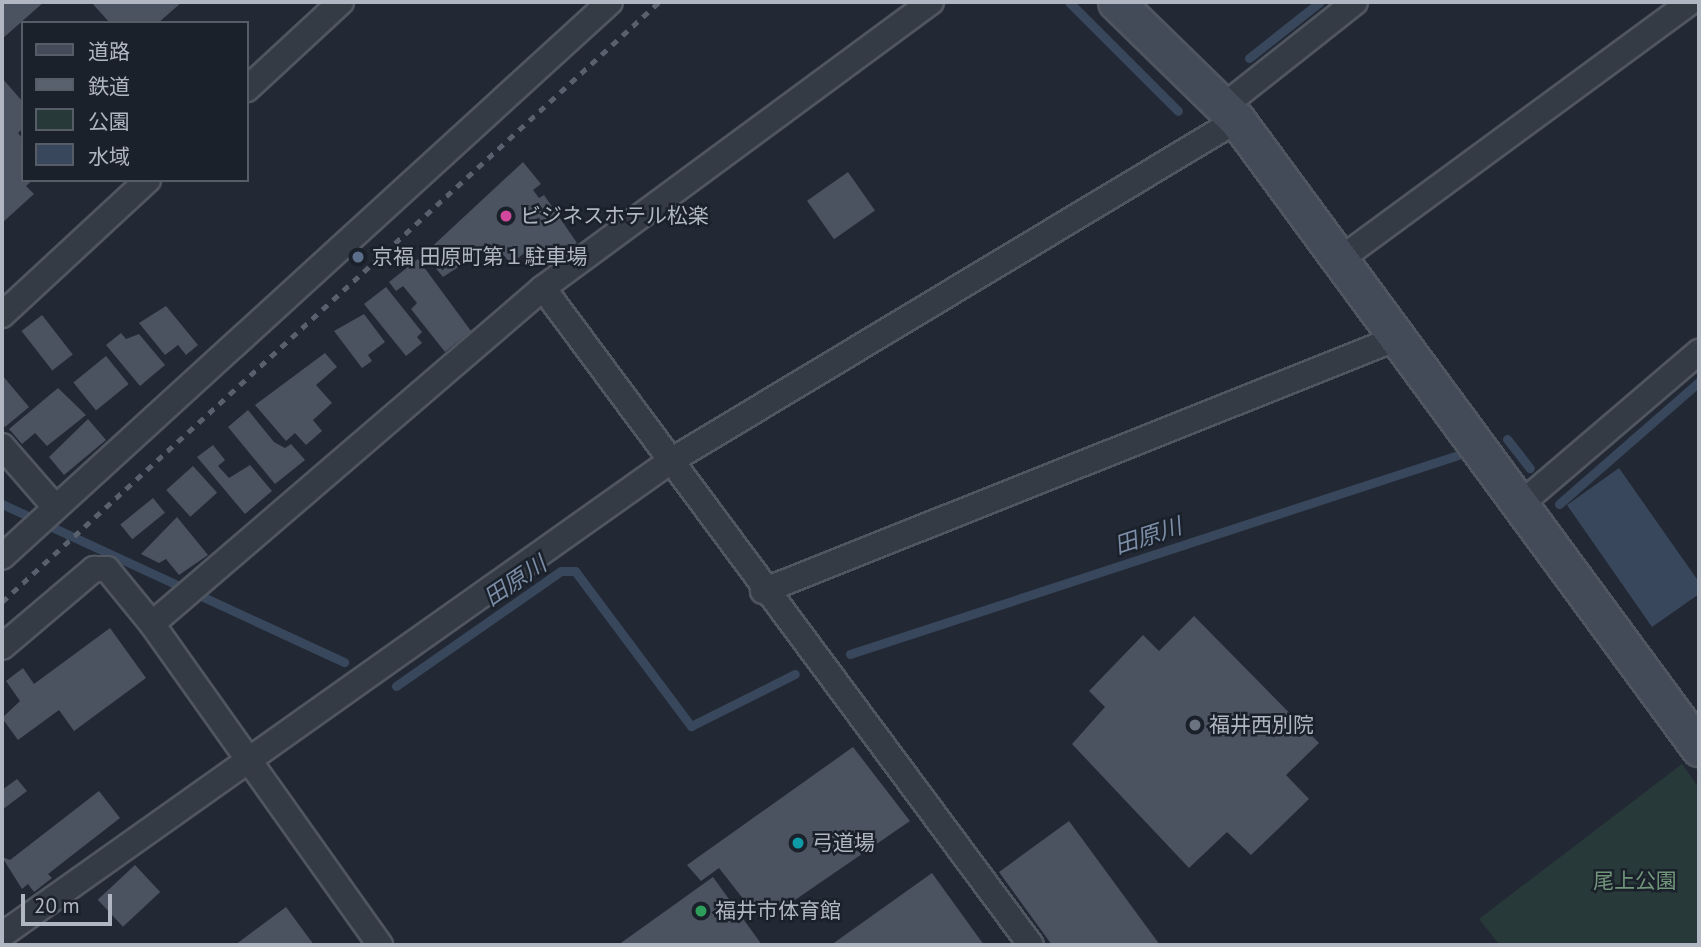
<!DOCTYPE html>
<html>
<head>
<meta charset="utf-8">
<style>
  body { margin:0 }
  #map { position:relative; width:1701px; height:947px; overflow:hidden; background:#222934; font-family:"PT Sans","Noto Sans JP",sans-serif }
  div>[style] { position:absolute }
  .green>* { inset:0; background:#28393a }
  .water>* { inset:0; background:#39475c }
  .stream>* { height:9px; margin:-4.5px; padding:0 4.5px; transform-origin:4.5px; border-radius:4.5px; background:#39475c }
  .building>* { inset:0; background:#4b5360; transform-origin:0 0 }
  .roads { filter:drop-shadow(2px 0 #505660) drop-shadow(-2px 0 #505660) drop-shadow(0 2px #505660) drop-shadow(0 -2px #505660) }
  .street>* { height:24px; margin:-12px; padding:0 12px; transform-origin:12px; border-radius:12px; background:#353b45 }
  .secondary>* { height:35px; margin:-17.5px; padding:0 17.5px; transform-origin:17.5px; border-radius:17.5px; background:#444b58 }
  .rail>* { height:5px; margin-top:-2.5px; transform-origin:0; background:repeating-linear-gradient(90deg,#5a616e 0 7px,transparent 0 14px) }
  .dots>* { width:19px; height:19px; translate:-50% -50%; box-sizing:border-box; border:4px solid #1b212a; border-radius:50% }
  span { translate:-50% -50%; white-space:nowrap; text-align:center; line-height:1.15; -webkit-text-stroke:5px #1b212a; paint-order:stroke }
  .poi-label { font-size:21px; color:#b0b6c2 }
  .left { translate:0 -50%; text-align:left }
  .park-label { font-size:21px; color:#71957b }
  .water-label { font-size:23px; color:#7b8da7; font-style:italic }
  .frame { position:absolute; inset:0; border:4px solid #b0b6c2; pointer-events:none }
  .legend { position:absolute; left:21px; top:21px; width:228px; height:161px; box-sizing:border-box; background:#1b212a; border:2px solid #575d67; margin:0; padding:9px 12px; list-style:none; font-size:21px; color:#b0b6c2 }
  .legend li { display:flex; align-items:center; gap:14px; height:35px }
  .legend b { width:35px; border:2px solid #575d67 }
  .scale { position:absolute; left:21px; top:894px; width:91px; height:32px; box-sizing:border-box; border:4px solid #b0b6c2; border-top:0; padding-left:9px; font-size:21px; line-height:24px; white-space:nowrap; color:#b0b6c2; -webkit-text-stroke:5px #1b212a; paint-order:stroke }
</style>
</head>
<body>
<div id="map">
  <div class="green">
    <i style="clip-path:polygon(1682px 764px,1699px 788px,1699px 945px,1500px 945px,1479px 919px)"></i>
  </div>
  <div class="water">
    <i style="clip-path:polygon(1619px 468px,1699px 582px,1699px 594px,1652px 627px,1567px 505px)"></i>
  </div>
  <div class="stream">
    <i style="left:1069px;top:2px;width:154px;rotate:45deg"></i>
    <i style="left:1249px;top:58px;width:90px;rotate:-38.3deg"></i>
    <i style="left:1507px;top:439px;width:37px;rotate:52deg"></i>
    <i style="left:2px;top:504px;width:377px;rotate:24.8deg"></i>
    <i style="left:1559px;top:504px;width:186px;rotate:-41.1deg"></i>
    <i style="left:850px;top:654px;width:640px;rotate:-18.12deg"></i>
    <i style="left:396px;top:686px;width:201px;rotate:-34.9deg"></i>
    <i style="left:561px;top:571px;width:14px"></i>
    <i style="left:575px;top:571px;width:194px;rotate:53.2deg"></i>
    <i style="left:691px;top:726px;width:116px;rotate:-26.6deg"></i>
  </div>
  <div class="building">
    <i style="clip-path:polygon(2px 2px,44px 2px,2px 39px)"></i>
    <i style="clip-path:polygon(91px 2px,182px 2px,158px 23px,110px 23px)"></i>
    <i style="clip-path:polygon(2px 78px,23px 102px,23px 128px,18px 133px,23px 139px,23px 180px,33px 180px,26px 186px,34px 194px,2px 223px)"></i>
    <i style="clip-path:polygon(523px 162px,541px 184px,533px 190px,539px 198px,544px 195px,577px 243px,543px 266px,529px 249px,511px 264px,494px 244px,443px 277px,424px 254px)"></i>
    <i style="left:848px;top:172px;width:47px;height:50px;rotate:55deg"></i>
    <i style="clip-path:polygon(418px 259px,471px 331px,445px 352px,411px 309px,417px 303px,403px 286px,396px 291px,389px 282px)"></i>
    <i style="clip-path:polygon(386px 287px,422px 332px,417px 337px,422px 343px,406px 356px,364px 304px)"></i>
    <i style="clip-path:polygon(166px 306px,198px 345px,186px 355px,178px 345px,165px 355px,139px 323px)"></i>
    <i style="clip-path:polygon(364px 314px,385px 342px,368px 355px,372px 361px,362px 368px,334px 331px)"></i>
    <i style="left:42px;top:315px;width:50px;height:26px;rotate:52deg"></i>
    <i style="clip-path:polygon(121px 333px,126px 339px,139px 334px,165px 365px,140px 386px,106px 345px)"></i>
    <i style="clip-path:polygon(325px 353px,337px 367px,316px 385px,332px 403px,313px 420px,322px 431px,306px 445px,295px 433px,286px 441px,255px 405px)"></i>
    <i style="left:106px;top:356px;width:36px;height:42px;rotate:51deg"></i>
    <i style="clip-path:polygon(2px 375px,29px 407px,5px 427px,2px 423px)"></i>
    <i style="clip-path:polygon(58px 388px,86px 415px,47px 446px,35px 433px,22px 444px,9px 429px)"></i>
    <i style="clip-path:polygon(248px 410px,274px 442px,285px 448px,291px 444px,305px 460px,275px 484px,228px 427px)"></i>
    <i style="clip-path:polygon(88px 419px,106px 440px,64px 475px,49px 457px)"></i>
    <i style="clip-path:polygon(213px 445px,225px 460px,218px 466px,229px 478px,250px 465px,272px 491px,245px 514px,197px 457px)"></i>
    <i style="left:193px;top:466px;width:36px;height:36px;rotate:48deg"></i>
    <i style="left:153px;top:498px;width:19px;height:42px;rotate:51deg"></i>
    <i style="clip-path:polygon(177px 517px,208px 555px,179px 575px,166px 559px,159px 563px,141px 554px)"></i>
    <i style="clip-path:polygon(1194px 616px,1319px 743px,1286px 775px,1309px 799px,1251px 855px,1227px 832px,1189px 868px,1072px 744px,1105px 707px,1089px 691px,1143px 635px,1159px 651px)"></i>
    <i style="clip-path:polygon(110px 628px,146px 678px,74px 731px,59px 710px,18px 740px,2px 718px,20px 701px,6px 681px,23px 668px,34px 684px)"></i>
    <i style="clip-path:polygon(853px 747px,910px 821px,776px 913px,767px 904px,755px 914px,719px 868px,701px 881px,687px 865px)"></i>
    <i style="clip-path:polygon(17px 779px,27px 791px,2px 810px,2px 790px)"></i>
    <i style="clip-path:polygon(99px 791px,120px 818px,48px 874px,52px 878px,34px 892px,28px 884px,22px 889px,2px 857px,10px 860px)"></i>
    <i style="clip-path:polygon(1069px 821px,1160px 945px,1052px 945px,999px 872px)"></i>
    <i style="left:135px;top:865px;width:37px;height:51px;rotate:47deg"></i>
    <i style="clip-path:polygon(932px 873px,984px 945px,831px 945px)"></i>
    <i style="clip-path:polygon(713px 877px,762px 945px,618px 945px)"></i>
    <i style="clip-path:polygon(286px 907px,314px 945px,235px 945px)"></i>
  </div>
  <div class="roads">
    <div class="street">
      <i style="left:247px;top:89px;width:128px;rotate:-42.8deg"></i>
      <i style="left:1224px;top:106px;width:167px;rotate:-38.4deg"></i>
      <i style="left:1342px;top:258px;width:432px;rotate:-36.3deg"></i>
      <i style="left:543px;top:288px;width:818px;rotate:53.4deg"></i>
      <i style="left:2px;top:315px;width:199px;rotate:-42.8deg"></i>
      <i style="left:2px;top:446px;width:81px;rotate:49deg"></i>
      <i style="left:1522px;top:503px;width:233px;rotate:-40.5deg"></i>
      <i style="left:2px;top:557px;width:823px;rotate:-42.39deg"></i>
      <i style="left:763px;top:591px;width:686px;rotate:-21.74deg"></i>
      <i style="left:152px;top:624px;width:516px;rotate:-40.67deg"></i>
      <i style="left:543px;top:288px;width:482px;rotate:-36.4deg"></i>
      <i style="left:2px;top:647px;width:121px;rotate:-40.3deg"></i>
      <i style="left:94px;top:569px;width:13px"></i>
      <i style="left:107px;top:569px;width:71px;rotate:50.7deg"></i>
      <i style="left:152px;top:624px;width:394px;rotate:54.6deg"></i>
      <i style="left:2px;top:935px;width:818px;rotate:-35.34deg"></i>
      <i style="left:669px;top:462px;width:663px;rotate:-31.05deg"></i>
    </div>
    <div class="secondary">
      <i style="left:1116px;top:2px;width:169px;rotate:44.3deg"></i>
      <i style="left:1237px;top:120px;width:780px;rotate:53.66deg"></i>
    </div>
  </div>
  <div class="rail">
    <i style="left:2px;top:602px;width:890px;rotate:-42.4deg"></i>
  </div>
  <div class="dots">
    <i style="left:506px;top:216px;background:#d1479c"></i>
    <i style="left:358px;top:257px;background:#5c6f8a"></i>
    <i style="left:1195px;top:725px;background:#6b7280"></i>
    <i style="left:798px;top:843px;background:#0f9aa8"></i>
    <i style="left:701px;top:911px;background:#2e9e5b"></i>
  </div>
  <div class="poi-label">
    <span class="left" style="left:520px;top:216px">ビジネスホテル松楽</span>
    <span class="left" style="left:372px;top:257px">京福 田原町第１駐車場</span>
    <span class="left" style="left:1209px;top:725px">福井西別院</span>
    <span class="left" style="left:812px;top:843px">弓道場</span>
    <span class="left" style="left:715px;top:911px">福井市体育館</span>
  </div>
  <div class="park-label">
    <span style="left:1635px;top:881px">尾上公園</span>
  </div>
  <div class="water-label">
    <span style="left:1148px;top:536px;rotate:-18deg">田原川</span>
    <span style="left:515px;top:581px;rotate:-34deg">田原川</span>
  </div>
  <div class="frame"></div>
  <ul class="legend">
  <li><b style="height:9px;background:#444b58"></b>道路</li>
  <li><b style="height:9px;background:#5a616e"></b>鉄道</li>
  <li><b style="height:19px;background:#28393a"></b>公園</li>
  <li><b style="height:19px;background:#39475c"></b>水域</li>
  </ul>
  <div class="scale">20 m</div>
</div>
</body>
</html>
